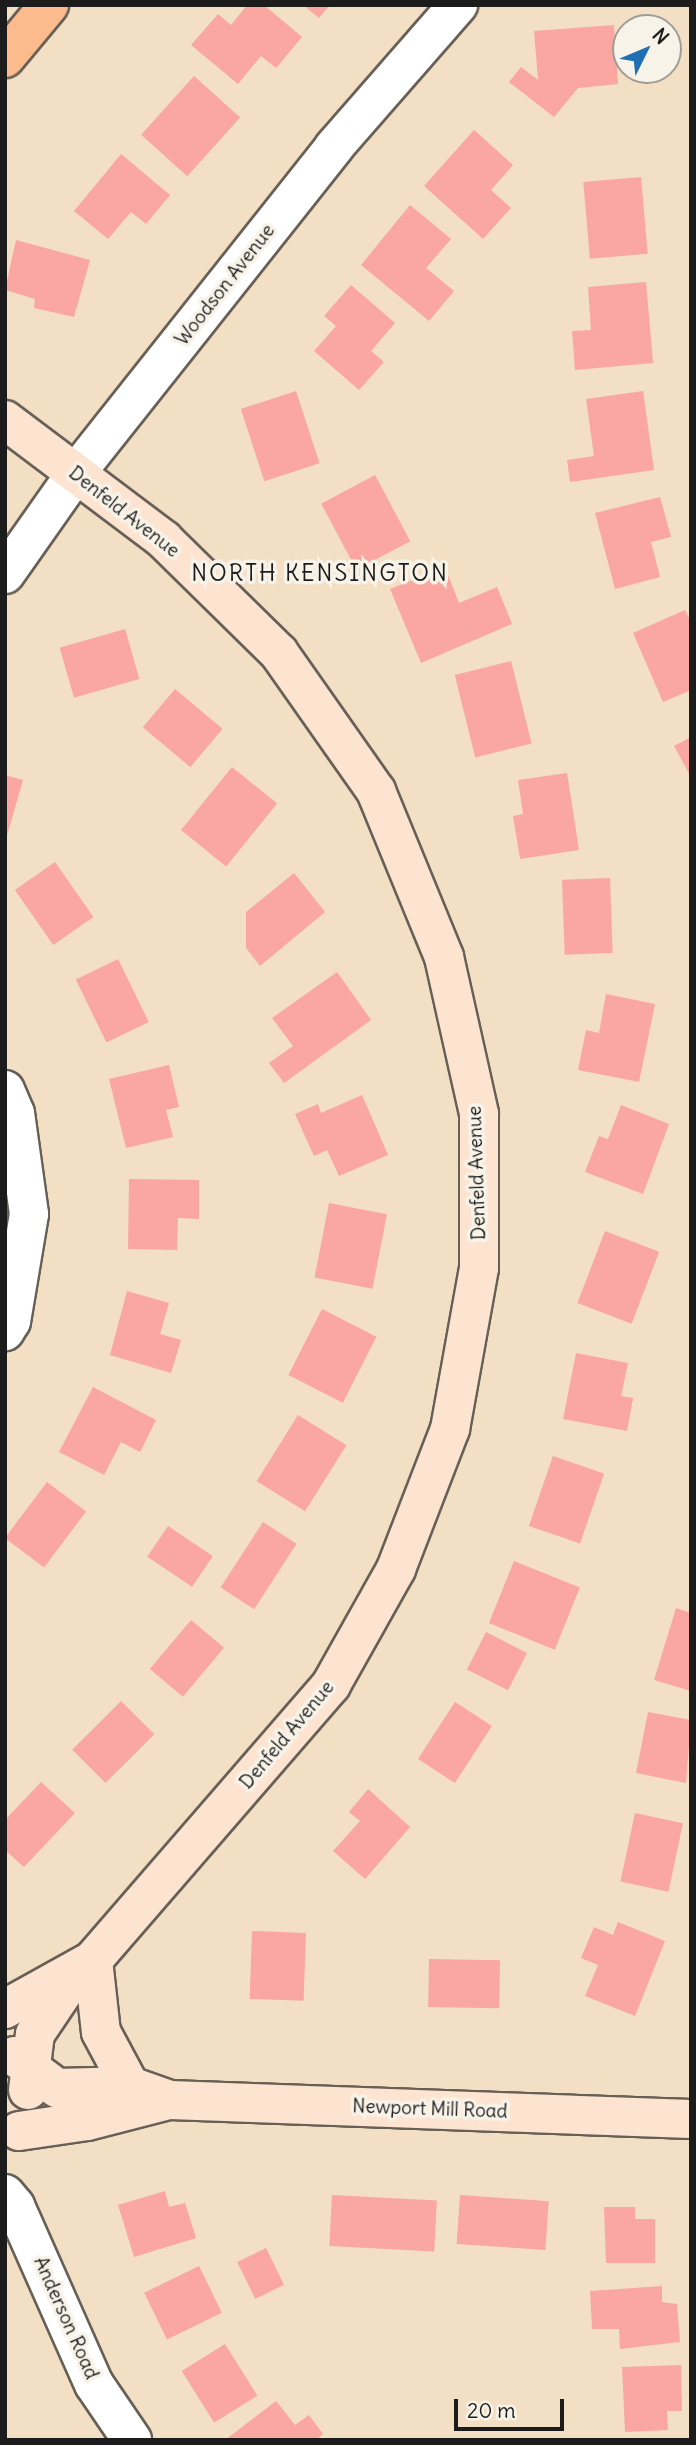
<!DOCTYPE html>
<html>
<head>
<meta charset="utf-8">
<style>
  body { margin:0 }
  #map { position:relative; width:696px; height:2445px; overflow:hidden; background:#f3dfc4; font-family:Delius,sans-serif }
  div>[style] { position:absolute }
  .building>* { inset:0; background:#faa7a1; transform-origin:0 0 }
  .roads { filter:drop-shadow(2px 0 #676057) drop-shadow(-2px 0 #676057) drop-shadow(0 2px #676057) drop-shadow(0 -2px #676057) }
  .street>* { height:38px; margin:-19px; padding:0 19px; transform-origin:19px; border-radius:19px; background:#fff }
  .secondary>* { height:38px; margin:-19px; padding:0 19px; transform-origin:19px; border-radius:19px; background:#fde4d1 }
  .primary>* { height:38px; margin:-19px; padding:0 19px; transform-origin:19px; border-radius:19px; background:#fbbb8d }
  span { translate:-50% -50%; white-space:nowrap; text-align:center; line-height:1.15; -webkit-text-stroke:7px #f7f3e8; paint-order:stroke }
  .street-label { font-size:19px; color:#1c1c1c }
  .quarter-label { font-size:23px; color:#1c1c1c; letter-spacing:2px }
  .frame { position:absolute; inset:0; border:7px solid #1c1c1c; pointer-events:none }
  .north { position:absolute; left:612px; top:14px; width:70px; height:70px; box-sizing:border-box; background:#f7f3e8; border:2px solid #9f9d96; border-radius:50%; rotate:47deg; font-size:19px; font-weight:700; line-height:28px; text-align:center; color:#1c1c1c }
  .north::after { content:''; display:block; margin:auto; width:24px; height:32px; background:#1f6fb2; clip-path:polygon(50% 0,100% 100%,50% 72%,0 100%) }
  .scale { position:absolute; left:454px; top:2399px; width:110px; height:32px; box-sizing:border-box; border:4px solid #1c1c1c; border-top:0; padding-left:9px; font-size:21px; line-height:24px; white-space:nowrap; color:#1c1c1c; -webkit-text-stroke:5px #f7f3e8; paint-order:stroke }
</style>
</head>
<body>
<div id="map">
  <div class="building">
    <i style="clip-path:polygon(247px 5px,264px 5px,302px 37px,276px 68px,261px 56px,238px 84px,191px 45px,218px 14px,231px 25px)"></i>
    <i style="clip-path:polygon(303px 5px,330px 5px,319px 18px)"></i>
    <i style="clip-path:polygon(614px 25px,618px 84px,578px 88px,554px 117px,509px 82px,521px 67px,538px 80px,534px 31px)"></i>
    <i style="left:194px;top:76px;width:62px;height:79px;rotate:42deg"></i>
    <i style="clip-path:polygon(474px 130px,513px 165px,491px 190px,511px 208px,483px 239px,424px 186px)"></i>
    <i style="clip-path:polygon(121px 154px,170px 195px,146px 224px,131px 212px,108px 239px,74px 211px)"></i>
    <i style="left:641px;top:177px;width:77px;height:58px;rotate:85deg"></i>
    <i style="clip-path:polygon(410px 205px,451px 239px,426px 268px,454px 291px,429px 321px,361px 265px)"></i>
    <i style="clip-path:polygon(16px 240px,90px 260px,74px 317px,34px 308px,35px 299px,5px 290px)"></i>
    <i style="clip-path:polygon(646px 282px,653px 363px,575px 370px,572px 331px,591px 330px,588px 287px)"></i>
    <i style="clip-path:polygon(351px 285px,395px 323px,371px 351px,384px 362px,359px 390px,314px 351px,336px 326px,324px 316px)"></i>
    <i style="left:296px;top:391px;width:76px;height:58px;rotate:72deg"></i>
    <i style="clip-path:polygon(643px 391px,654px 470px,570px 482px,567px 460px,594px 456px,586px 399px)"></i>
    <i style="left:375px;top:475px;width:75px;height:61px;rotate:62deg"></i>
    <i style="clip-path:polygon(660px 497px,671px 537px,651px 542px,660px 577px,615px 589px,595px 513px)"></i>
    <i style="clip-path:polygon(445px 567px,459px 603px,497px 587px,512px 624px,421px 663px,390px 589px)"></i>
    <i style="clip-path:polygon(685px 610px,691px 622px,691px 690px,663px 702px,633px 633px)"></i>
    <i style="left:125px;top:629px;width:52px;height:68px;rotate:74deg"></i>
    <i style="left:511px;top:661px;width:85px;height:58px;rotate:76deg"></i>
    <i style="left:175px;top:689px;width:62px;height:50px;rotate:40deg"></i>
    <i style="clip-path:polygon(691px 737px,691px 777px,674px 746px)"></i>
    <i style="left:232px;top:767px;width:58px;height:81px;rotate:39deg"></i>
    <i style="clip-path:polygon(567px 773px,579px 850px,520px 859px,513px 816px,523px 814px,518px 780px)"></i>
    <i style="clip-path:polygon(5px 775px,23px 780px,6px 839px,5px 839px)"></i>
    <i style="left:55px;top:862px;width:67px;height:49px;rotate:55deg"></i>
    <i style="clip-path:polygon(294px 873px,325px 912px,260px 966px,246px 948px,246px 912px)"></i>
    <i style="left:610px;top:878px;width:75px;height:48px;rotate:88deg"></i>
    <i style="left:118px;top:959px;width:70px;height:47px;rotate:64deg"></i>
    <i style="clip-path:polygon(337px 972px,371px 1020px,284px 1083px,269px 1063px,293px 1046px,272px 1018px)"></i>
    <i style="clip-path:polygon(606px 994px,655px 1004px,639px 1082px,578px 1070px,586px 1030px,599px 1033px)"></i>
    <i style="clip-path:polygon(169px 1065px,179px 1107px,166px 1110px,173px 1137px,126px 1148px,109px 1079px)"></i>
    <i style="clip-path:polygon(362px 1095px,388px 1155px,339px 1176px,327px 1150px,314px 1156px,295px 1114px,318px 1104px,321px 1113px)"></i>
    <i style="clip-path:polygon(621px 1105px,669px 1124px,643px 1194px,585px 1172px,599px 1136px,608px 1139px)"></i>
    <i style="clip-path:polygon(129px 1179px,199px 1180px,199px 1219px,178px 1218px,177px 1250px,128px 1249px)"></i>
    <i style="left:329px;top:1203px;width:59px;height:76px;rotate:11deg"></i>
    <i style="left:605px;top:1231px;width:58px;height:77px;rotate:21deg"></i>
    <i style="clip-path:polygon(127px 1291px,169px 1303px,160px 1334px,181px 1340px,171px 1373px,110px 1355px)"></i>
    <i style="left:322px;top:1309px;width:61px;height:74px;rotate:27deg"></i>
    <i style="clip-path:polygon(576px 1353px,628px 1363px,621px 1396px,633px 1398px,627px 1431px,563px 1419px)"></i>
    <i style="clip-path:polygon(93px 1387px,156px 1420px,140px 1452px,121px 1442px,104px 1475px,59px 1452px)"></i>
    <i style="left:298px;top:1415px;width:57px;height:78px;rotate:32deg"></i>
    <i style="left:553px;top:1456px;width:54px;height:74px;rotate:19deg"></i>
    <i style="left:47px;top:1482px;width:49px;height:70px;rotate:37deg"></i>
    <i style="left:263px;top:1522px;width:40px;height:78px;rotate:33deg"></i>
    <i style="left:168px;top:1526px;width:54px;height:37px;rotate:34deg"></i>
    <i style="left:514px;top:1561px;width:71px;height:67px;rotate:22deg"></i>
    <i style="clip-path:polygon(676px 1608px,691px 1613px,691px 1691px,654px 1680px)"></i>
    <i style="left:191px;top:1620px;width:43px;height:64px;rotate:40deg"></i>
    <i style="left:486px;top:1632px;width:46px;height:42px;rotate:27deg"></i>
    <i style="left:121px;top:1701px;width:47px;height:69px;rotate:45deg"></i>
    <i style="left:455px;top:1702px;width:44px;height:68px;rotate:33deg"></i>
    <i style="clip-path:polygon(648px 1712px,691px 1720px,686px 1783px,636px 1773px)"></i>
    <i style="clip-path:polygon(41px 1782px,75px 1813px,24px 1867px,5px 1850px,5px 1820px)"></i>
    <i style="clip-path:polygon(368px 1789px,410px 1827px,365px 1879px,333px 1851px,360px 1821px,349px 1812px)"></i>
    <i style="left:635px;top:1813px;width:49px;height:70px;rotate:12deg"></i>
    <i style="clip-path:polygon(618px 1922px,665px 1941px,635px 2016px,585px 1996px,598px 1965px,581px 1958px,594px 1927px,613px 1935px)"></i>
    <i style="left:252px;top:1931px;width:54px;height:68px;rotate:2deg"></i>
    <i style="left:429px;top:1959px;width:71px;height:48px;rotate:1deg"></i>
    <i style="clip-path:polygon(165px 2191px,169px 2207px,185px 2203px,196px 2238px,134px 2257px,118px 2205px)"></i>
    <i style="left:332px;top:2195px;width:105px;height:51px;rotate:3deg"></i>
    <i style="left:460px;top:2195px;width:89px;height:49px;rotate:4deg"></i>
    <i style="clip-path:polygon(604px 2207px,635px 2207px,635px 2219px,655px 2219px,655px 2263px,606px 2263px)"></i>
    <i style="left:266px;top:2248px;width:41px;height:32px;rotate:64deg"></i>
    <i style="left:199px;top:2266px;width:52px;height:61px;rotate:64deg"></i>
    <i style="clip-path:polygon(662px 2286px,662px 2302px,677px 2304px,680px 2342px,620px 2349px,619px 2329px,592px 2329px,590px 2291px)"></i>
    <i style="left:225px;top:2344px;width:61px;height:51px;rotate:58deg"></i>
    <i style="clip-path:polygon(681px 2365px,682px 2411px,667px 2411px,668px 2430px,625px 2432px,622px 2367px)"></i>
    <i style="clip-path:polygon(276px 2401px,295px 2425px,309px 2415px,323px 2434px,316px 2440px,225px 2440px)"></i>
  </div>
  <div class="roads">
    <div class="street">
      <i style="left:5px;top:574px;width:123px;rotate:-54.9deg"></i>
      <i style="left:76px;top:473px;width:416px;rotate:-51.6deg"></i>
      <i style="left:334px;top:147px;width:189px;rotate:-48.9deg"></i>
      <i style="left:5px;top:1090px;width:25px;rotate:67deg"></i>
      <i style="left:15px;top:1113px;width:102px;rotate:82.1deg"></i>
      <i style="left:29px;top:1214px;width:109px;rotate:99.5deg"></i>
      <i style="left:11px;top:1321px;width:12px;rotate:121deg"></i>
      <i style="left:5px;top:2194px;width:16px;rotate:50deg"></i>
      <i style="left:15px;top:2206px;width:195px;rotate:66.1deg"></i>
      <i style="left:94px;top:2384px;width:68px;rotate:55.8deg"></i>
    </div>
    <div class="secondary">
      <i style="left:5px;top:420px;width:199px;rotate:37deg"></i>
      <i style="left:164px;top:540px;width:161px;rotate:44.5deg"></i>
      <i style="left:279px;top:653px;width:169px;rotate:54.9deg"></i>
      <i style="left:376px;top:791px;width:179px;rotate:67.7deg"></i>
      <i style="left:444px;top:957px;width:161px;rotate:77.4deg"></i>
      <i style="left:479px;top:1114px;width:154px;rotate:90deg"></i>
      <i style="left:479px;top:1268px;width:164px;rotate:100.2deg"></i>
      <i style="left:450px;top:1429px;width:150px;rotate:111.1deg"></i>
      <i style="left:396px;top:1569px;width:133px;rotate:119.3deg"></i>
      <i style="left:331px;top:1685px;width:364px;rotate:130.9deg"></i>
      <i style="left:93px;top:1960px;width:101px;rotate:150.9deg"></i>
      <i style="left:93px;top:1960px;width:72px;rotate:83.7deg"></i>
      <i style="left:101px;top:2032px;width:61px;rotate:61.8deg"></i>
      <i style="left:14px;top:2056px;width:54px;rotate:36.7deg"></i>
      <i style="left:57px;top:2088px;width:73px;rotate:-1.6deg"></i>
      <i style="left:130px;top:2086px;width:42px;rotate:19.3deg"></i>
      <i style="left:170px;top:2100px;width:521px;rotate:2.09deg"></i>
      <i style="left:28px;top:2090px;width:56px;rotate:-82.9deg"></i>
      <i style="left:35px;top:2034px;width:73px;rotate:-56.1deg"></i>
      <i style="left:19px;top:2131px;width:69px;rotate:-8.4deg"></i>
      <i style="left:87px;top:2121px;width:81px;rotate:-14.4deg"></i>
    </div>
    <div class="primary">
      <i style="left:5px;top:58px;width:69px;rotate:-50.3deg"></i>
    </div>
  </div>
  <div class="street-label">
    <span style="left:225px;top:285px;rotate:-52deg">Woodson Avenue</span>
    <span style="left:124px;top:512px;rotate:38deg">Denfeld Avenue</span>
    <span style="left:477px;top:1173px;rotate:-92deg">Denfeld Avenue</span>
    <span style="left:287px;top:1735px;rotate:-50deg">Denfeld Avenue</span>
    <span style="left:430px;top:2109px;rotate:2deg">Newport Mill Road</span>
    <span style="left:66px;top:2318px;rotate:66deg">Anderson Road</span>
  </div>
  <div class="quarter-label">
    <span style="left:320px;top:573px">NORTH KENSINGTON</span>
  </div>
  <div class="frame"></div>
  <div class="north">N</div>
  <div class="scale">20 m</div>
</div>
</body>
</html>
